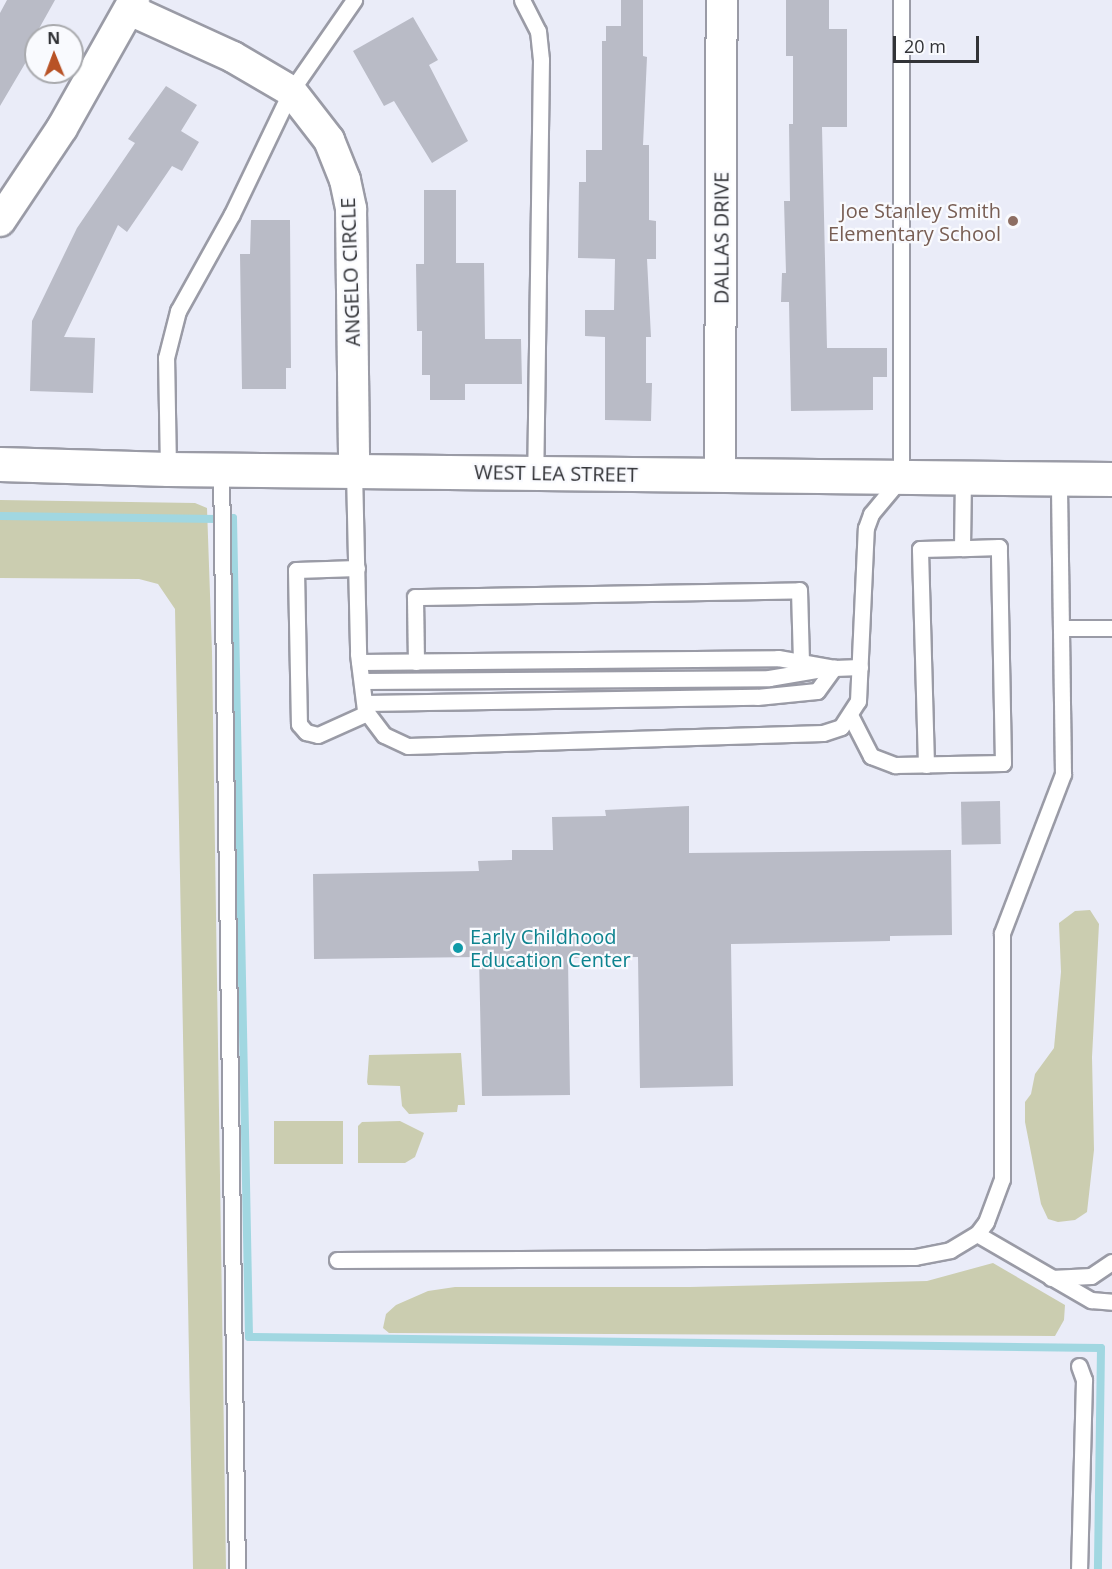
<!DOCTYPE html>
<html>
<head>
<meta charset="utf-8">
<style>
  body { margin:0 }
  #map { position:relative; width:1112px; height:1569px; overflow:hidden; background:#eaecf8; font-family:"Open Sans",sans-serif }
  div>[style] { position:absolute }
  .green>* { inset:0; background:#cbcdb0; transform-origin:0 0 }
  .stream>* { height:8px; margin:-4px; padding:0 4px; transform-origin:4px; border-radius:4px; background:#a1d7e1 }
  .building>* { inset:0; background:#b9bbc6; transform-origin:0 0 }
  .roads { filter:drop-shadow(2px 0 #9a9ba6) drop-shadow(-2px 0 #9a9ba6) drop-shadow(0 2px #9a9ba6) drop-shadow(0 -2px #9a9ba6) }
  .lane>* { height:15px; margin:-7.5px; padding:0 7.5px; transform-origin:7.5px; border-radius:7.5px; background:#fff }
  .street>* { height:30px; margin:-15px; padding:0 15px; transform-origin:15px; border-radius:15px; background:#fff }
  .secondary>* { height:33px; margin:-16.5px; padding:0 16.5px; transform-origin:16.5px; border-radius:16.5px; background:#fff }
  .dots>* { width:16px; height:16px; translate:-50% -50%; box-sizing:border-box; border:3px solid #f9fafe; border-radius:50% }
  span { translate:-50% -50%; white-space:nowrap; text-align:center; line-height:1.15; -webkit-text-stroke:4.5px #f9fafe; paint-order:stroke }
  .education-label { font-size:20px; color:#785e54 }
  .right { translate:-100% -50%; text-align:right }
  .street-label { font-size:20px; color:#323337 }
  .culture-label { font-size:20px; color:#0d838f }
  .left { translate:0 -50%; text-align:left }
  .north { position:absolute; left:24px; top:24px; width:60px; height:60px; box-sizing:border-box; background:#f9fafe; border:2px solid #a9aaae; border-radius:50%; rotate:359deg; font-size:16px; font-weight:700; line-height:24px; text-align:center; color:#323337 }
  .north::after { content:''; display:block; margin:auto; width:21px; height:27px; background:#b85226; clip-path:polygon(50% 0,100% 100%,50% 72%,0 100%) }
  .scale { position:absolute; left:893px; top:36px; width:86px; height:27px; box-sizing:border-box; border:3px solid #323337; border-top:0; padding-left:8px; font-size:18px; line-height:21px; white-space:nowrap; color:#323337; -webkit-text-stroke:4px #f9fafe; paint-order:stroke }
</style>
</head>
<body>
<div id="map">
  <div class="green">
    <i style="clip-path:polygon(0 500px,195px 503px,207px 508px,212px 652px,226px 1569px,193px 1569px,175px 609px,158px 584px,139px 579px,0 578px)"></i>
    <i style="clip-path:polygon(1090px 910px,1099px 924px,1092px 1057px,1094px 1150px,1087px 1212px,1075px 1220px,1058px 1222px,1048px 1219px,1041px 1204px,1025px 1122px,1025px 1102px,1031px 1094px,1035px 1074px,1054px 1048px,1061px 972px,1059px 923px,1075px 911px)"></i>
    <i style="clip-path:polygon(461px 1053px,465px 1105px,458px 1105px,457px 1112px,409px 1114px,402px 1106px,400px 1086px,368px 1085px,367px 1082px,369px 1055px)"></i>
    <i style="left:343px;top:1121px;width:43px;height:69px;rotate:90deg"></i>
    <i style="clip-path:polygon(400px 1121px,424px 1133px,415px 1157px,405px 1163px,358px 1163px,358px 1126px,362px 1122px)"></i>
    <i style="clip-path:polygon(993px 1263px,1065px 1305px,1064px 1320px,1055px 1336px,389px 1333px,383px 1328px,386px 1314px,396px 1305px,428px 1291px,455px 1287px,690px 1287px,927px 1281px)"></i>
  </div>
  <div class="stream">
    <i style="left:0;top:516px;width:217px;rotate:0.8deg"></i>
    <i style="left:227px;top:518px;width:6px"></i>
    <i style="left:233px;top:518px;width:819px;rotate:88.88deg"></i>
    <i style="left:249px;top:1337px;width:852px;rotate:0.74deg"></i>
    <i style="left:1101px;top:1348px;width:221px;rotate:90.8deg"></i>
  </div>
  <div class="building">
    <i style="clip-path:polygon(7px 0,55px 0,36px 34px,36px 45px,0 106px,0 13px)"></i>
    <i style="clip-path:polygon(621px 0,643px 0,643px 56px,647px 57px,643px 145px,649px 145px,649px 220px,656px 221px,656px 259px,647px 259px,651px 337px,646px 337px,646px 383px,652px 383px,651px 421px,605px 420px,605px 337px,585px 336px,585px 310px,614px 310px,615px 259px,578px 258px,579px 182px,586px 182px,586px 150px,602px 150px,602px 41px,606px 41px,606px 26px,621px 26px)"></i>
    <i style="clip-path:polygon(786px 0,829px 0,829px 29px,847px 29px,847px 127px,822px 127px,827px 348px,887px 348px,887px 377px,873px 377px,873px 410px,791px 411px,789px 302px,781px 302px,782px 273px,786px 273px,784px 201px,790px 201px,789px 124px,793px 124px,793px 56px,786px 56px)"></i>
    <i style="clip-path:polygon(413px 17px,438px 60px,429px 65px,468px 141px,432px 163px,394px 101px,384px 106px,353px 51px)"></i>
    <i style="clip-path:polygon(166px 86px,197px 105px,181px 131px,199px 142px,182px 171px,172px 166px,127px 232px,118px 225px,64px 337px,95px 338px,93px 393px,30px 391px,32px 321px,77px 228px,135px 143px,128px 139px)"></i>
    <i style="clip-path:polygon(424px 190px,456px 190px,456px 263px,484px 263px,485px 339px,521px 339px,522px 384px,465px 384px,465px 400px,430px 400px,430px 375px,422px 375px,422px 331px,417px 331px,416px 264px,424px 264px)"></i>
    <i style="clip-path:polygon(251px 220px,290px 220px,291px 368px,286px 368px,286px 389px,242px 389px,240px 254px,250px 254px)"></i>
    <i style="left:1000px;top:801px;width:43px;height:39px;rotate:89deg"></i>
    <i style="clip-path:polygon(689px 806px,689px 853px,951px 850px,952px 935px,890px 936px,890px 941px,731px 944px,733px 1086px,640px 1088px,638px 957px,568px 958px,570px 1095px,482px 1096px,479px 957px,314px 959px,313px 874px,479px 871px,478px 861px,512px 860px,512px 850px,553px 850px,552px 817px,606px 816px,605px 810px)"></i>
  </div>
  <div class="roads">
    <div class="lane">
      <i style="left:522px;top:0;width:35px;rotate:63deg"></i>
      <i style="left:538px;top:31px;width:29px;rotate:84deg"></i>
      <i style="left:541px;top:60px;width:412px;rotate:90.8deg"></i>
      <i style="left:168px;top:469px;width:111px;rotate:-91deg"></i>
      <i style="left:166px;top:358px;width:49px;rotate:-75.7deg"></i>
      <i style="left:178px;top:311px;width:111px;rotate:-60.9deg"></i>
      <i style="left:232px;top:214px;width:136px;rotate:-64.4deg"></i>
      <i style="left:291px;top:91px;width:111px;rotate:-55.3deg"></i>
      <i style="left:221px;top:469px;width:1100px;rotate:89.17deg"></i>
      <i style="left:354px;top:471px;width:183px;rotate:88.7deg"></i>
      <i style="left:358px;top:654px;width:56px;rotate:82.9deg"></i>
      <i style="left:365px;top:710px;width:31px;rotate:53deg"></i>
      <i style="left:384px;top:735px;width:26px;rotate:25deg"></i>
      <i style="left:408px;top:746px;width:415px;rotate:-1.8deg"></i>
      <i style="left:823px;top:733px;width:19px;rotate:-18deg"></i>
      <i style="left:841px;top:727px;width:31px;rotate:-57deg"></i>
      <i style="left:858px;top:701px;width:173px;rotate:-87.4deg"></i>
      <i style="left:866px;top:528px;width:15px;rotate:-70deg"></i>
      <i style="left:871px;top:514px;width:47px;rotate:-50.2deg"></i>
      <i style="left:901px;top:478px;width:478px;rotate:-90deg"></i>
      <i style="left:357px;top:568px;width:61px;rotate:178.1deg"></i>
      <i style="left:296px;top:570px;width:154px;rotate:88.9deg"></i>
      <i style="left:299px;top:724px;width:11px;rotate:49deg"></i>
      <i style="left:306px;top:732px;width:12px;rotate:14deg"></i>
      <i style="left:318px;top:735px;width:54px;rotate:-24.2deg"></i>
      <i style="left:1061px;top:628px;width:51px"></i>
      <i style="left:359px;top:662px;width:419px;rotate:-0.5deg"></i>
      <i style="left:778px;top:658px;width:57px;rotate:10.1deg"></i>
      <i style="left:834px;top:668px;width:26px;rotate:-2deg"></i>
      <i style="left:416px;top:662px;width:65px;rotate:-90.9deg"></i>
      <i style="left:415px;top:597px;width:384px;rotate:-1deg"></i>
      <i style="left:799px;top:590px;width:71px;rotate:88.4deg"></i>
      <i style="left:362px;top:681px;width:407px;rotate:-0.4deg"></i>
      <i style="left:769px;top:678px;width:55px;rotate:-9.5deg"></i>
      <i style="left:365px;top:703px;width:392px;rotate:-0.9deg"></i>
      <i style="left:757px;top:697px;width:60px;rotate:-5.7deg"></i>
      <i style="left:817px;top:691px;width:29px;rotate:-54deg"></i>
      <i style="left:851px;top:717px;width:44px;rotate:62.9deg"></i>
      <i style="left:871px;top:756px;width:26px;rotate:21deg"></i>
      <i style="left:895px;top:765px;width:108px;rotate:-1.1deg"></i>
      <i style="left:1003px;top:763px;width:216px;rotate:-91.1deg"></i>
      <i style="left:999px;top:547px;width:37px;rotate:178deg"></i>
      <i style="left:926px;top:765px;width:216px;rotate:-91.6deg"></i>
      <i style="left:920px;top:549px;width:42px;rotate:-1.4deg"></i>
      <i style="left:962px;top:548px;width:70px;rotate:-89.2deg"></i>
      <i style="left:977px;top:1234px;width:132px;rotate:30.1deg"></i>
      <i style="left:1091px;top:1300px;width:21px;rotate:5deg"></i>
      <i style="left:337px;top:1260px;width:578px;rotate:-0.3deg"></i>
      <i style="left:915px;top:1257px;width:36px;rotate:-11deg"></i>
      <i style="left:950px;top:1250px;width:31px;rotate:-31deg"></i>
      <i style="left:977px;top:1234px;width:15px;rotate:-53deg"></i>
      <i style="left:986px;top:1222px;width:46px;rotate:-69.6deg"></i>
      <i style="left:1002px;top:1179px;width:246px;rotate:-90deg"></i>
      <i style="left:1002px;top:933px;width:170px;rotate:-69deg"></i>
      <i style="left:1063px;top:774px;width:295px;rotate:-90.8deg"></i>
      <i style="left:1051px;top:1278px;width:40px;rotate:-2.9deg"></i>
      <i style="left:1091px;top:1276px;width:25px;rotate:-34deg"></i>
      <i style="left:1079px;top:1366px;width:15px;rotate:70deg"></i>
      <i style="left:1084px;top:1380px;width:189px;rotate:91.5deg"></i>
    </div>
    <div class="street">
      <i style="left:130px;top:10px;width:113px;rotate:24.5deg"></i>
      <i style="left:233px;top:57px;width:67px;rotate:30.4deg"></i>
      <i style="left:291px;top:91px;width:62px;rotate:52.2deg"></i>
      <i style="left:329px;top:140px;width:43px;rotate:68.2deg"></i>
      <i style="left:345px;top:180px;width:30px;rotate:78deg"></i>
      <i style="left:351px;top:209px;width:262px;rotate:89.3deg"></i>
      <i style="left:0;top:221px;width:112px;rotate:-56.3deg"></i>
      <i style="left:62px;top:128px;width:147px;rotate:-60.6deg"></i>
      <i style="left:720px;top:476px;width:476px;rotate:-89.8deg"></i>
    </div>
    <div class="secondary">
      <i style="left:0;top:464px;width:168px;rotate:1.7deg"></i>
      <i style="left:168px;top:469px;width:944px;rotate:0.61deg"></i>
    </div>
  </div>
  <div class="dots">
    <i style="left:1013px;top:221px;background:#8d6e63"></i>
    <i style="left:458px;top:948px;background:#0f9aa8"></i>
  </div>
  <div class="education-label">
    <span class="right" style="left:1001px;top:222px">Joe Stanley Smith<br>Elementary School</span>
  </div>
  <div class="street-label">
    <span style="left:721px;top:238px;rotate:-90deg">DALLAS DRIVE</span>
    <span style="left:350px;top:272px;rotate:-92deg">ANGELO CIRCLE</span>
    <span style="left:556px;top:473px;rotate:1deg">WEST LEA STREET</span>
  </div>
  <div class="culture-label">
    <span class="left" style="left:470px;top:948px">Early Childhood<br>Education Center</span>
  </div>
  <div class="north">N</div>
  <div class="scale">20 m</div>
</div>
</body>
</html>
